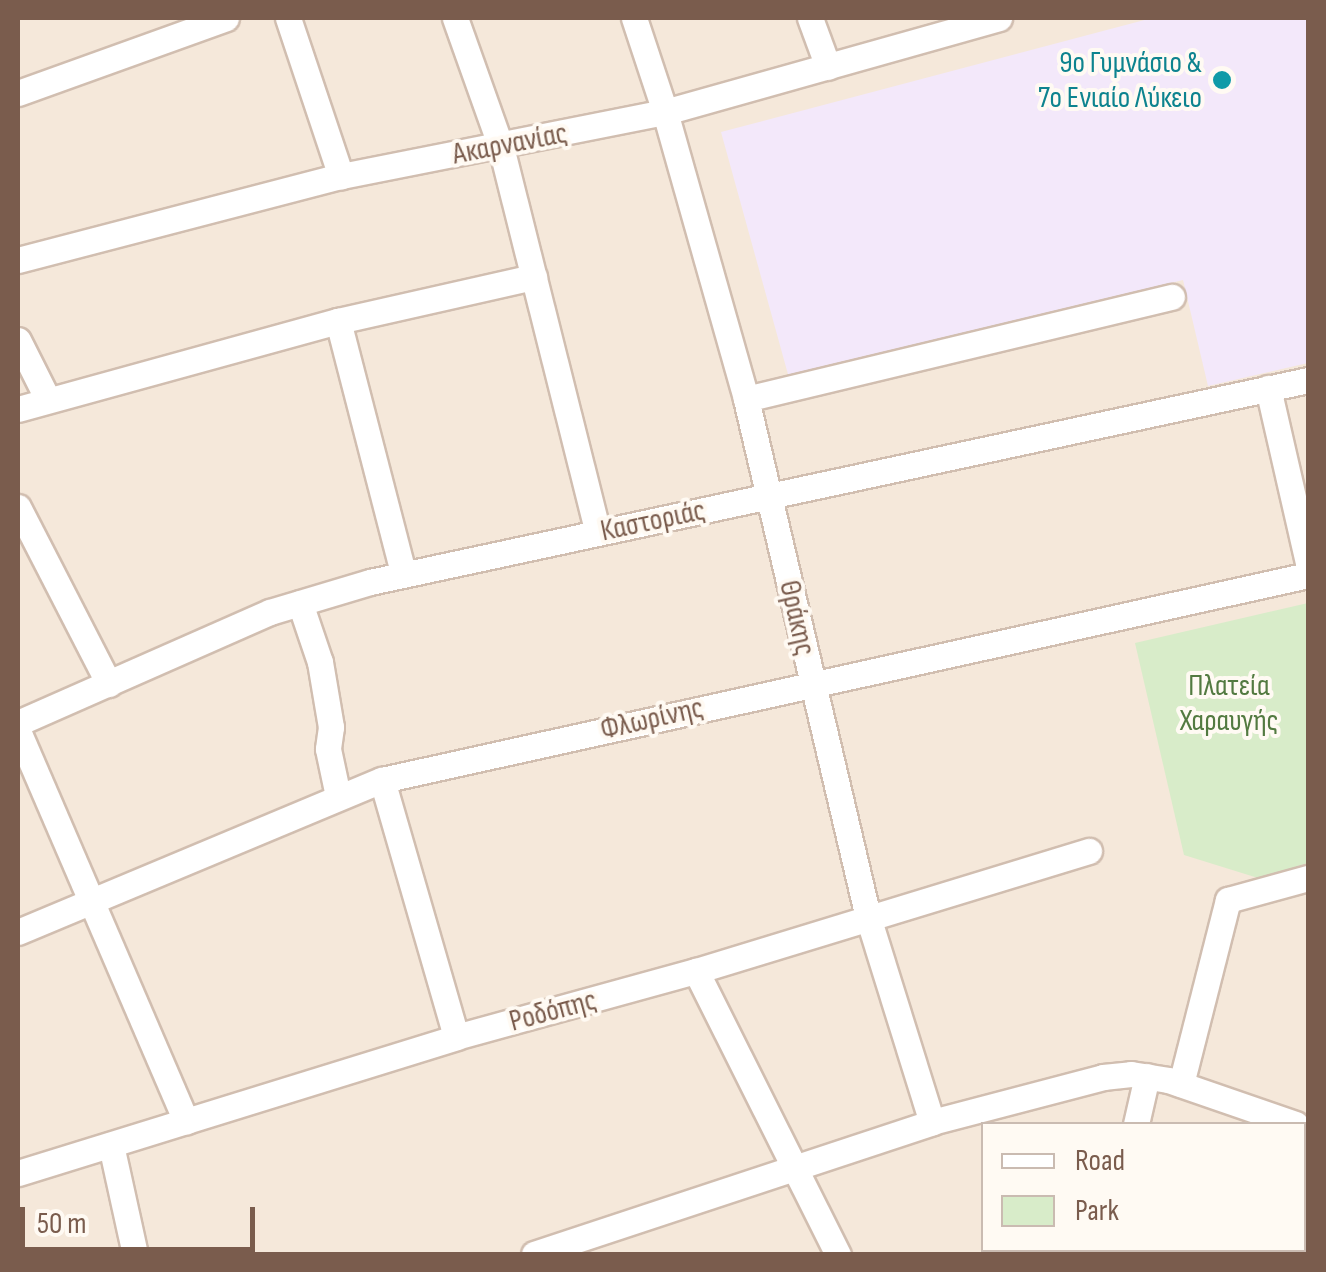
<!DOCTYPE html>
<html>
<head>
<meta charset="utf-8">
<style>
  body { margin:0 }
  #map { position:relative; width:1326px; height:1272px; overflow:hidden; background:#fdf6ec; font-family:"Sofia Sans Condensed",sans-serif }
  div>[style] { position:absolute }
  .residential>* { inset:0; background:#f5e8da }
  .education>* { inset:0; background:#f3e8fa }
  .green>* { inset:0; background:#d8ecc9 }
  .roads { filter:drop-shadow(2px 0 #d1beb0) drop-shadow(-2px 0 #d1beb0) drop-shadow(0 2px #d1beb0) drop-shadow(0 -2px #d1beb0) }
  .street>* { height:25px; margin:-12.5px; padding:0 12.5px; transform-origin:12.5px; border-radius:12.5px; background:#fff }
  .dots>* { width:28px; height:28px; translate:-50% -50%; box-sizing:border-box; border:5px solid #fffaf3; border-radius:50% }
  span { translate:-50% -50%; white-space:nowrap; text-align:center; line-height:1.15; -webkit-text-stroke:8px #fffaf3; paint-order:stroke }
  .culture-label { font-size:30px; color:#0d838f }
  .right { translate:-100% -50%; text-align:right }
  .street-label { font-size:30px; color:#7a5c4d }
  .park-label { font-size:30px; color:#537a41 }
  .frame { position:absolute; inset:0; border:20px solid #7a5c4d; pointer-events:none }
  .legend { position:absolute; left:981px; top:1122px; width:325px; height:130px; box-sizing:border-box; background:#fffaf3; border:2px solid #cabbb1; margin:0; padding:12px 18px; list-style:none; font-size:30px; color:#7a5c4d }
  .legend li { display:flex; align-items:center; gap:20px; height:50px }
  .legend b { width:50px; border:2px solid #cabbb1 }
  .scale { position:absolute; left:20px; top:1207px; width:235px; height:45px; box-sizing:border-box; border:5px solid #7a5c4d; border-top:0; padding-left:12px; font-size:30px; line-height:35px; white-space:nowrap; color:#7a5c4d; -webkit-text-stroke:8px #fffaf3; paint-order:stroke }
</style>
</head>
<body>
<div id="map">
  <div class="residential">
    <i style="clip-path:polygon(evenodd,18px 18px,1308px 18px,1308px 1254px,18px 1254px,18px 18px,984px 1124px,1304px 1124px,1304px 1250px,984px 1250px,984px 1124px)"></i>
  </div>
  <div class="education">
    <i style="clip-path:polygon(1152px 18px,1308px 18px,1308px 363px,1208px 386px,1183px 280px,789px 378px,721px 132px)"></i>
  </div>
  <div class="green">
    <i style="clip-path:polygon(1308px 603px,1308px 863px,1258px 878px,1184px 855px,1135px 643px)"></i>
  </div>
  <div class="roads">
    <div class="street">
      <i style="left:288px;top:18px;width:167px;rotate:71.5deg"></i>
      <i style="left:455px;top:18px;width:137px;rotate:70.4deg"></i>
      <i style="left:501px;top:147px;width:397px;rotate:75.9deg"></i>
      <i style="left:634px;top:18px;width:99px;rotate:71.7deg"></i>
      <i style="left:665px;top:112px;width:298px;rotate:74.2deg"></i>
      <i style="left:746px;top:399px;width:532px;rotate:76.75deg"></i>
      <i style="left:868px;top:917px;width:215px;rotate:72.7deg"></i>
      <i style="left:810px;top:18px;width:52px;rotate:69.8deg"></i>
      <i style="left:18px;top:93px;width:221px;rotate:-19.8deg"></i>
      <i style="left:18px;top:260px;width:334px;rotate:-14.6deg"></i>
      <i style="left:341px;top:176px;width:330px;rotate:-11.2deg"></i>
      <i style="left:665px;top:112px;width:347px;rotate:-15.7deg"></i>
      <i style="left:338px;top:321px;width:260px;rotate:75.5deg"></i>
      <i style="left:18px;top:340px;width:67px;rotate:63.4deg"></i>
      <i style="left:1268px;top:388px;width:180px;rotate:77.1deg"></i>
      <i style="left:746px;top:399px;width:438px;rotate:-13.5deg"></i>
      <i style="left:18px;top:409px;width:332px;rotate:-15.4deg"></i>
      <i style="left:338px;top:321px;width:201px;rotate:-12.7deg"></i>
      <i style="left:18px;top:507px;width:199px;rotate:62.8deg"></i>
      <i style="left:300px;top:603px;width:62px;rotate:71.3deg"></i>
      <i style="left:320px;top:662px;width:66px;rotate:80.4deg"></i>
      <i style="left:331px;top:727px;width:22px;rotate:98deg"></i>
      <i style="left:328px;top:749px;width:48px;rotate:78deg"></i>
      <i style="left:18px;top:723px;width:275px;rotate:-23.8deg"></i>
      <i style="left:270px;top:612px;width:104px;rotate:-16.7deg"></i>
      <i style="left:370px;top:582px;width:960px;rotate:-12.15deg"></i>
      <i style="left:18px;top:731px;width:425px;rotate:66.7deg"></i>
      <i style="left:382px;top:780px;width:267px;rotate:73.9deg"></i>
      <i style="left:18px;top:932px;width:394px;rotate:-22.7deg"></i>
      <i style="left:382px;top:780px;width:948px;rotate:-12.48deg"></i>
      <i style="left:696px;top:971px;width:317px;rotate:63.4deg"></i>
      <i style="left:1181px;top:1084px;width:190px;rotate:-75.7deg"></i>
      <i style="left:1228px;top:900px;width:83px;rotate:-15.4deg"></i>
      <i style="left:1136px;top:1124px;width:49px;rotate:-77.1deg"></i>
      <i style="left:111px;top:1145px;width:112px;rotate:77.6deg"></i>
      <i style="left:18px;top:1173px;width:459px;rotate:-17.2deg"></i>
      <i style="left:456px;top:1037px;width:249px;rotate:-15.4deg"></i>
      <i style="left:696px;top:971px;width:411px;rotate:-17deg"></i>
      <i style="left:534px;top:1254px;width:419px;rotate:-18.3deg"></i>
      <i style="left:932px;top:1122px;width:177px;rotate:-14.7deg"></i>
      <i style="left:1103px;top:1077px;width:28px;rotate:-6deg"></i>
      <i style="left:1131px;top:1074px;width:37px;rotate:9deg"></i>
      <i style="left:1168px;top:1080px;width:135px;rotate:19deg"></i>
      <i style="left:1104px;top:1254px;width:4px;rotate:-63deg"></i>
    </div>
  </div>
  <div class="dots">
    <i style="left:1222px;top:80px;background:#0f9aa8"></i>
  </div>
  <div class="culture-label">
    <span class="right" style="left:1202px;top:80px">9ο Γυμνάσιο &amp;<br>7ο Ενιαίο Λύκειο</span>
  </div>
  <div class="street-label">
    <span style="left:510px;top:144px;rotate:-11deg">Ακαρνανίας</span>
    <span style="left:653px;top:521px;rotate:-12deg">Καστοριάς</span>
    <span style="left:797px;top:618px;rotate:77deg">Θράκης</span>
    <span style="left:652px;top:719px;rotate:-13deg">Φλωρίνης</span>
    <span style="left:553px;top:1011px;rotate:-15deg">Ροδόπης</span>
  </div>
  <div class="park-label">
    <span style="left:1229px;top:703px">Πλατεία<br>Χαραυγής</span>
  </div>
  <div class="frame"></div>
  <ul class="legend">
  <li><b style="height:12px;background:#fff"></b>Road</li>
  <li><b style="height:28px;background:#d8ecc9"></b>Park</li>
  </ul>
  <div class="scale">50 m</div>
</div>
</body>
</html>
